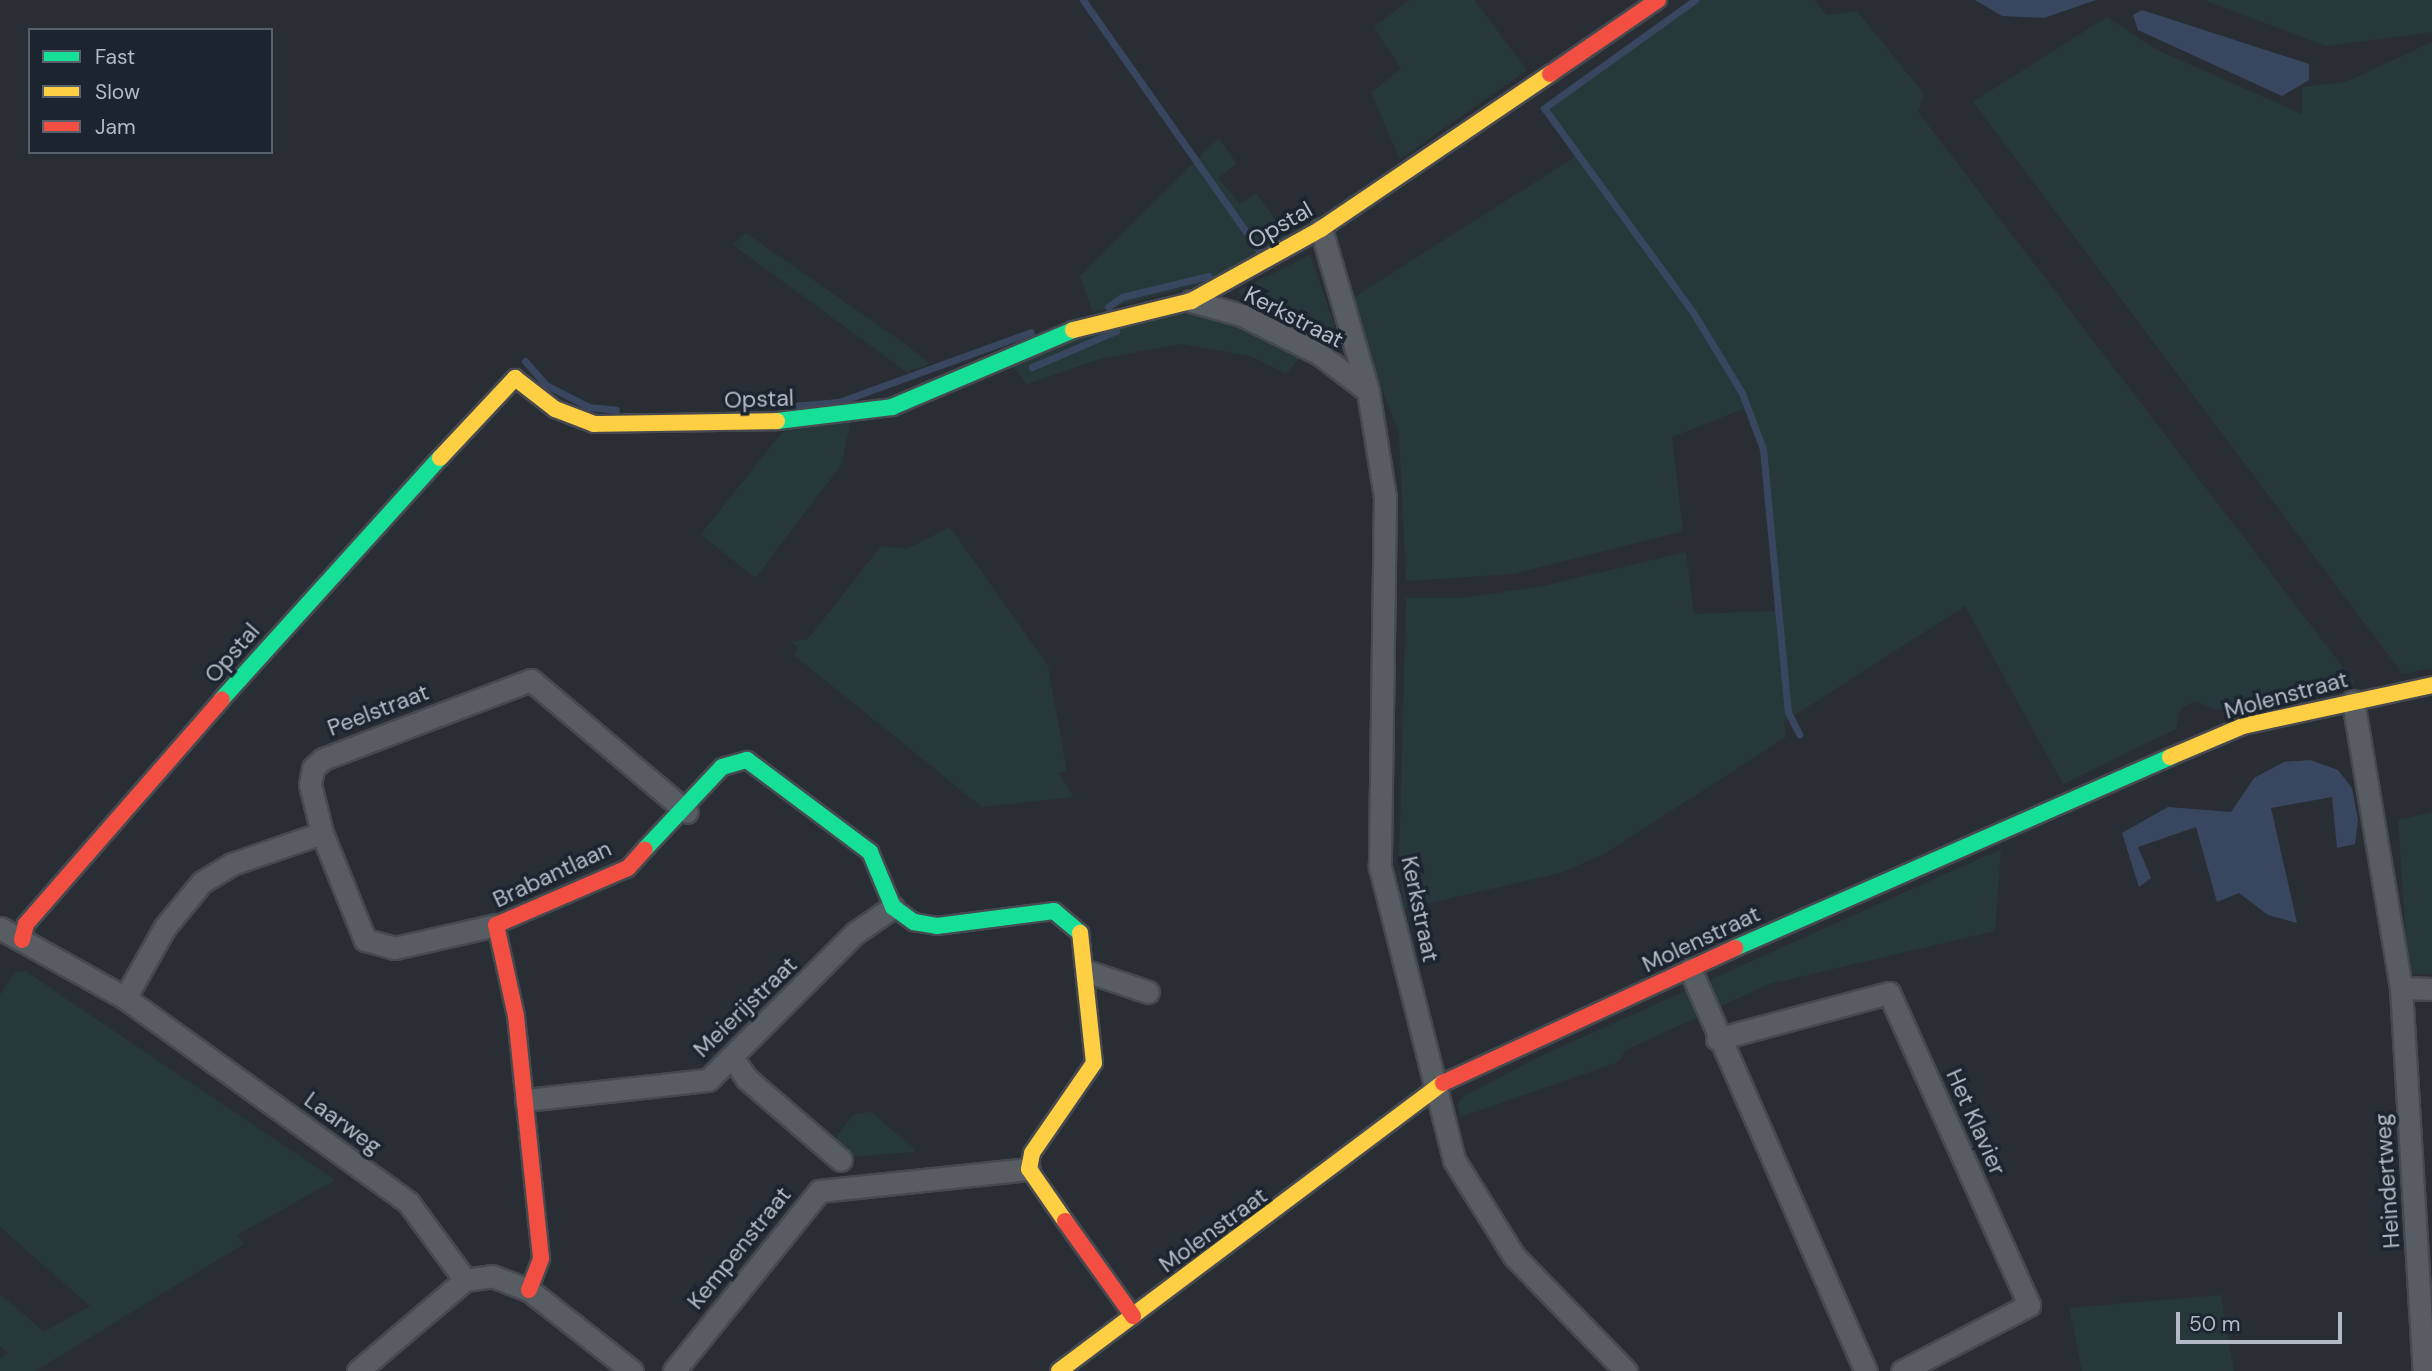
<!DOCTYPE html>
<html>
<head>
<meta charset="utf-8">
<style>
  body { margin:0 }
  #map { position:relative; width:2432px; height:1371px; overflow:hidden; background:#292e35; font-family:"DM Sans",sans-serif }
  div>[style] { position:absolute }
  .green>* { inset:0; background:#27383b }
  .water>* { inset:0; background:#38475f }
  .stream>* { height:7px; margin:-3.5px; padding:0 3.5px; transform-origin:3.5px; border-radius:3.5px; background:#38475f }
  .roads { filter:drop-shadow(2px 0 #464a50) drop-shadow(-2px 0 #464a50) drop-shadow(0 2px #464a50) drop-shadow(0 -2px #464a50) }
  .street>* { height:21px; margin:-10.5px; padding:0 10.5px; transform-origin:10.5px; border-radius:10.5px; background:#585c63 }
  .fast>* { height:16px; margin:-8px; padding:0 8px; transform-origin:8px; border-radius:8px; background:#16e098 }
  .slow>* { height:16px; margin:-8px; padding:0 8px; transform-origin:8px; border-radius:8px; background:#ffcf43 }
  .jam>* { height:16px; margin:-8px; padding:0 8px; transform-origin:8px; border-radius:8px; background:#f24e42 }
  span { translate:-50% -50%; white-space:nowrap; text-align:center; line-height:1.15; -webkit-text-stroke:7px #1c242f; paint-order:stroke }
  .street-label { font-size:23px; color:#b3bac6 }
  .legend { position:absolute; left:28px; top:28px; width:245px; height:126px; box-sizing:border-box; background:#1c242f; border:2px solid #58606b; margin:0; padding:9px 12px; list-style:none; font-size:21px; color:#b3bac6 }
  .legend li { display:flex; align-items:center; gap:14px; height:35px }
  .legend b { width:35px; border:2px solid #58606b }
  .scale { position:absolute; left:2176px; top:1312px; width:166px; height:32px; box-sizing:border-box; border:4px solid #b3bac6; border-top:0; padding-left:9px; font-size:21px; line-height:24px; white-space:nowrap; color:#b3bac6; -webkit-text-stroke:5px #1c242f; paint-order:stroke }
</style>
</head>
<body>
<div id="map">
  <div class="green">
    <i style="clip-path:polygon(1410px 0,1474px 0,1527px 70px,1400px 159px,1371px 93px,1401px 69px,1374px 27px)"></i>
    <i style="clip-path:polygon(1699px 0,1814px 0,1827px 15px,1857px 11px,1924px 94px,1918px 112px,2355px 683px,2215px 710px,2195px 701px,2181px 708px,2176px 729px,2063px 784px,1965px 606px,1784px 722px,1786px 737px,1604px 854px,1560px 873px,1404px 909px,1399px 866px,1406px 598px,1463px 598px,1543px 586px,1686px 552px,1694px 614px,1775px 611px,1763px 453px,1745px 408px,1672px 437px,1683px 531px,1513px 574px,1406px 581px,1399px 433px,1348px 301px,1575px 157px,1543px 111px)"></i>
    <i style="clip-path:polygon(2204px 0,2432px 0,2432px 32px,2326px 46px)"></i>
    <i style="clip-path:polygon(2107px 17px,2157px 50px,2302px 114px,2302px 87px,2346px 82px,2432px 42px,2432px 668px,2403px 674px,1973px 102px)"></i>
    <i style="clip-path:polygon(1219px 138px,1237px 164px,1218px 178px,1240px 204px,1256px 193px,1287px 236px,1206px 283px,1093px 312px,1080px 276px)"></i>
    <i style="clip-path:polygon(746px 233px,905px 344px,930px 364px,907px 372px,733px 245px)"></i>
    <i style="clip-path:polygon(1310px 255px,1334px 323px,1335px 343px,1298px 317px,1236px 292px)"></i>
    <i style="clip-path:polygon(1216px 313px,1302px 355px,1286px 374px,1250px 356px,1182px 344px,1103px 358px,1027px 384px,1008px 360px,1161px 315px)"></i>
    <i style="clip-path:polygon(853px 409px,842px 464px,755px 578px,701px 534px,792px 420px)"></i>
    <i style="clip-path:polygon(950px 527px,1048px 666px,1067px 771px,1058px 773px,1074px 797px,982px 807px,794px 655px,799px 648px,791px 642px,808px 639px,881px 546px,907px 549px)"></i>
    <i style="clip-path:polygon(2432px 812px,2432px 974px,2408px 974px,2398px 820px)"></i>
    <i style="clip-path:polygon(2001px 849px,1995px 931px,1769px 984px,1626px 1050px,1618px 1062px,1461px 1117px,1457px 1105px,1464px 1096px,1543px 1055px)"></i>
    <i style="clip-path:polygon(25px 971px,335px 1180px,237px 1235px,244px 1244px,35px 1371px,0 1371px,0 1358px,8px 1353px,0 1346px,0 1294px,44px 1332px,90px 1306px,0 1227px,0 995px,15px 972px)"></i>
    <i style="clip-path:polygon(871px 1112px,915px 1149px,914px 1152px,848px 1157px,838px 1148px,837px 1135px,854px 1114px)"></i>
    <i style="clip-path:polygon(2221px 1295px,2234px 1371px,2082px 1371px,2069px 1308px)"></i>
  </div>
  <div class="water">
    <i style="clip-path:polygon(1975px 0,2096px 0,2044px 18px,2002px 16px)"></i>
    <i style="clip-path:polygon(2142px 10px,2309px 64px,2309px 80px,2282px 96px,2138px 30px,2133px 15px)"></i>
    <i style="clip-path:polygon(2310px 760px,2338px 770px,2352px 788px,2358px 820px,2355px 844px,2337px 848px,2332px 797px,2271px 808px,2297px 923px,2268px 915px,2239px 893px,2217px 902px,2196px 827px,2138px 847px,2151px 878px,2139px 887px,2122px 833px,2168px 807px,2231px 812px,2254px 778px,2284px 762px)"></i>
  </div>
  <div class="stream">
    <i style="left:1083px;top:0;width:306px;rotate:54.9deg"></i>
    <i style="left:1695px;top:0;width:186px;rotate:144.4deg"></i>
    <i style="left:1544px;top:108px;width:255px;rotate:53.9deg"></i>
    <i style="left:1694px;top:314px;width:92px;rotate:58.7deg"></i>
    <i style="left:1742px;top:393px;width:60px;rotate:69.4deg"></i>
    <i style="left:1763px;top:449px;width:264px;rotate:84.6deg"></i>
    <i style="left:1788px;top:712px;width:25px;rotate:63deg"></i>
    <i style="left:1108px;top:307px;width:17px;rotate:-36deg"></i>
    <i style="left:1122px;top:297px;width:89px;rotate:-13.7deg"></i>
    <i style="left:525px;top:361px;width:32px;rotate:49deg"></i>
    <i style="left:546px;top:385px;width:48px;rotate:27.1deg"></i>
    <i style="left:589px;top:407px;width:27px;rotate:6deg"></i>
    <i style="left:1032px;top:367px;width:91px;rotate:-23.2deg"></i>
    <i style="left:1116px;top:331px;width:6px;rotate:-108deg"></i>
    <i style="left:793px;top:406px;width:46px;rotate:-5deg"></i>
    <i style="left:839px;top:402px;width:204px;rotate:-20deg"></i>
  </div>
  <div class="roads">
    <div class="street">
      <i style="left:1321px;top:229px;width:169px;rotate:73.8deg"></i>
      <i style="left:1368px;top:391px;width:107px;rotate:80.9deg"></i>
      <i style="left:1385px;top:497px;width:370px;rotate:90.8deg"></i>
      <i style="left:1380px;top:867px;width:302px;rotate:75.8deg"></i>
      <i style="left:1454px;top:1160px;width:113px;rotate:58deg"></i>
      <i style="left:1514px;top:1256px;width:161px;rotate:45.8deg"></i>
      <i style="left:1191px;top:301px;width:53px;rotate:15.4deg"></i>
      <i style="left:1242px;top:315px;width:85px;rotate:26.6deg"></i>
      <i style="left:1318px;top:353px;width:63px;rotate:37.2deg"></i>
      <i style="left:2353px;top:701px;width:291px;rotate:80.5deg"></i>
      <i style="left:2401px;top:988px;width:384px;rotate:86.6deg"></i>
      <i style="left:496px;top:925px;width:104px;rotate:167.2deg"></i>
      <i style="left:395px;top:948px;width:31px;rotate:-165deg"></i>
      <i style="left:365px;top:940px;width:115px;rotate:-111.9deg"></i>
      <i style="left:322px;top:833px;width:50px;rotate:-103.8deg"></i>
      <i style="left:310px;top:784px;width:16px;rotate:-79deg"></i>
      <i style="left:313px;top:768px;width:13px;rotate:-42deg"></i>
      <i style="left:323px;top:759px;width:222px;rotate:-20.8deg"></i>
      <i style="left:531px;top:680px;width:204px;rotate:40.2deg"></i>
      <i style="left:0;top:928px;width:143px;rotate:29.2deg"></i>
      <i style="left:125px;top:998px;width:349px;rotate:35.8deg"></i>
      <i style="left:408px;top:1202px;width:97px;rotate:53.8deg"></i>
      <i style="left:465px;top:1280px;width:27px;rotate:-8deg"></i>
      <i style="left:492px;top:1276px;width:40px;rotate:21deg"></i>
      <i style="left:529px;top:1290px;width:131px;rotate:38.2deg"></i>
      <i style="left:1690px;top:969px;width:439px;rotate:66.4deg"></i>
      <i style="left:1089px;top:972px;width:62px;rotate:18.7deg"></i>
      <i style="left:2401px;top:988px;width:31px;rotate:2deg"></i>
      <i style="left:125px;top:998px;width:81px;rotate:-60.6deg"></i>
      <i style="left:165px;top:927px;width:58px;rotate:-50.6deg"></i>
      <i style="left:202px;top:882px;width:35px;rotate:-31deg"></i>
      <i style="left:232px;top:864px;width:95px;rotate:-19deg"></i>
      <i style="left:1717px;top:1039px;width:178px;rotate:-15deg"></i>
      <i style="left:1889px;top:993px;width:342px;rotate:65.8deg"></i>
      <i style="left:2029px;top:1305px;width:143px;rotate:152.5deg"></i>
      <i style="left:734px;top:1060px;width:22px;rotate:56deg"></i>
      <i style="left:746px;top:1078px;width:125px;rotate:40.8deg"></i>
      <i style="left:526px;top:1100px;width:183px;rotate:-6.3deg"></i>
      <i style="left:708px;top:1080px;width:208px;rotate:-45deg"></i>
      <i style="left:855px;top:933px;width:46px;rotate:-34.4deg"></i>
      <i style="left:358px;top:1371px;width:140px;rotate:-40.4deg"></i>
      <i style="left:674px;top:1371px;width:231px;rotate:-51.1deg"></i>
      <i style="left:819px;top:1191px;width:211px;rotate:-6deg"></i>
    </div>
    <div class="fast">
      <i style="left:777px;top:421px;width:116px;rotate:-6.9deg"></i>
      <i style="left:892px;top:407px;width:197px;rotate:-23deg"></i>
      <i style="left:222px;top:699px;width:325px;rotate:-47.9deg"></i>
      <i style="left:645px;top:849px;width:112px;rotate:-46.8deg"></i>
      <i style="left:722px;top:767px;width:26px;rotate:-16deg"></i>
      <i style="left:747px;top:760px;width:154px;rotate:36.8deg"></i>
      <i style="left:870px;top:852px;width:60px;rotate:67.3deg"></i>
      <i style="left:893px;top:907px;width:26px;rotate:36deg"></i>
      <i style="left:914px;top:922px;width:23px;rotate:10deg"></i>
      <i style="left:937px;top:926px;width:118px;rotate:-7.3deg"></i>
      <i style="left:1054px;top:911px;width:34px;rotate:40deg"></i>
      <i style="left:1735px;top:948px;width:475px;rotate:-23.7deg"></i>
    </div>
    <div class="slow">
      <i style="left:1073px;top:330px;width:122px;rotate:-13.8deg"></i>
      <i style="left:1191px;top:301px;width:149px;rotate:-29deg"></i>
      <i style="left:1321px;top:229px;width:277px;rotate:-34.1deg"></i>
      <i style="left:440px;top:458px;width:110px;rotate:-46.8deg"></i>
      <i style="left:515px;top:378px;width:51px;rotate:37.8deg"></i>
      <i style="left:555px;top:409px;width:42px;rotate:21deg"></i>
      <i style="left:594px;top:424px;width:183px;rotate:-0.9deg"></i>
      <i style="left:2170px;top:757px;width:79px;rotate:-23deg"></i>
      <i style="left:2243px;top:726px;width:193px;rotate:-12.2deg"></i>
      <i style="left:1065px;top:1221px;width:63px;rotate:-124.7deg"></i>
      <i style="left:1029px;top:1169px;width:16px;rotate:-79deg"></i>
      <i style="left:1032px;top:1153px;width:109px;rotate:-55.4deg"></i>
      <i style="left:1094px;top:1063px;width:131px;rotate:-96.1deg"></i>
      <i style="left:1059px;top:1371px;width:480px;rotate:-36.9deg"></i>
    </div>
    <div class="jam">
      <i style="left:1550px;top:74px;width:131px;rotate:-34.4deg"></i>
      <i style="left:22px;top:940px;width:16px;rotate:-76deg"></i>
      <i style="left:26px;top:924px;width:298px;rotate:-48.9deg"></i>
      <i style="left:1443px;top:1083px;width:322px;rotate:-24.8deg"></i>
      <i style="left:1065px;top:1221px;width:117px;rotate:54.4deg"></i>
      <i style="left:529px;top:1290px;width:34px;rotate:-69deg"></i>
      <i style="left:541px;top:1258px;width:243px;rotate:-95.9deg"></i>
      <i style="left:516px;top:1016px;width:93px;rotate:-102.4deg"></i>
      <i style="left:496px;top:925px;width:144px;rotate:-23.4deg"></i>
      <i style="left:628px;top:868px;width:25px;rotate:-48deg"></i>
    </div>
  </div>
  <div class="street-label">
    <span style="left:1280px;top:225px;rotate:-30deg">Opstal</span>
    <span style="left:1294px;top:317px;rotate:27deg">Kerkstraat</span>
    <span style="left:759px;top:399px;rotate:-2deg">Opstal</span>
    <span style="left:232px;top:653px;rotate:-49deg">Opstal</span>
    <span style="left:2286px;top:695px;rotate:-15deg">Molenstraat</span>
    <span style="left:378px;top:710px;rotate:-21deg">Peelstraat</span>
    <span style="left:552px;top:874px;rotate:-25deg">Brabantlaan</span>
    <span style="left:1420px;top:909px;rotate:78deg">Kerkstraat</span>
    <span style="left:1701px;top:939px;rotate:-25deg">Molenstraat</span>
    <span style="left:745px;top:1007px;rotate:-44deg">Meierijstraat</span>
    <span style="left:1976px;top:1122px;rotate:66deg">Het Klavier</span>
    <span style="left:343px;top:1123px;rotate:36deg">Laarweg</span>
    <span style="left:2387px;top:1181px;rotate:-94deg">Heindertweg</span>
    <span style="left:1213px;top:1230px;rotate:-36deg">Molenstraat</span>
    <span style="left:739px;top:1248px;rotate:-51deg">Kempenstraat</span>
  </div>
  <ul class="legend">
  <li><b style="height:9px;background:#16e098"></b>Fast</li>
  <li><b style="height:9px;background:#ffcf43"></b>Slow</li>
  <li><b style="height:9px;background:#f24e42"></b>Jam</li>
  </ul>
  <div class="scale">50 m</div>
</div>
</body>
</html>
